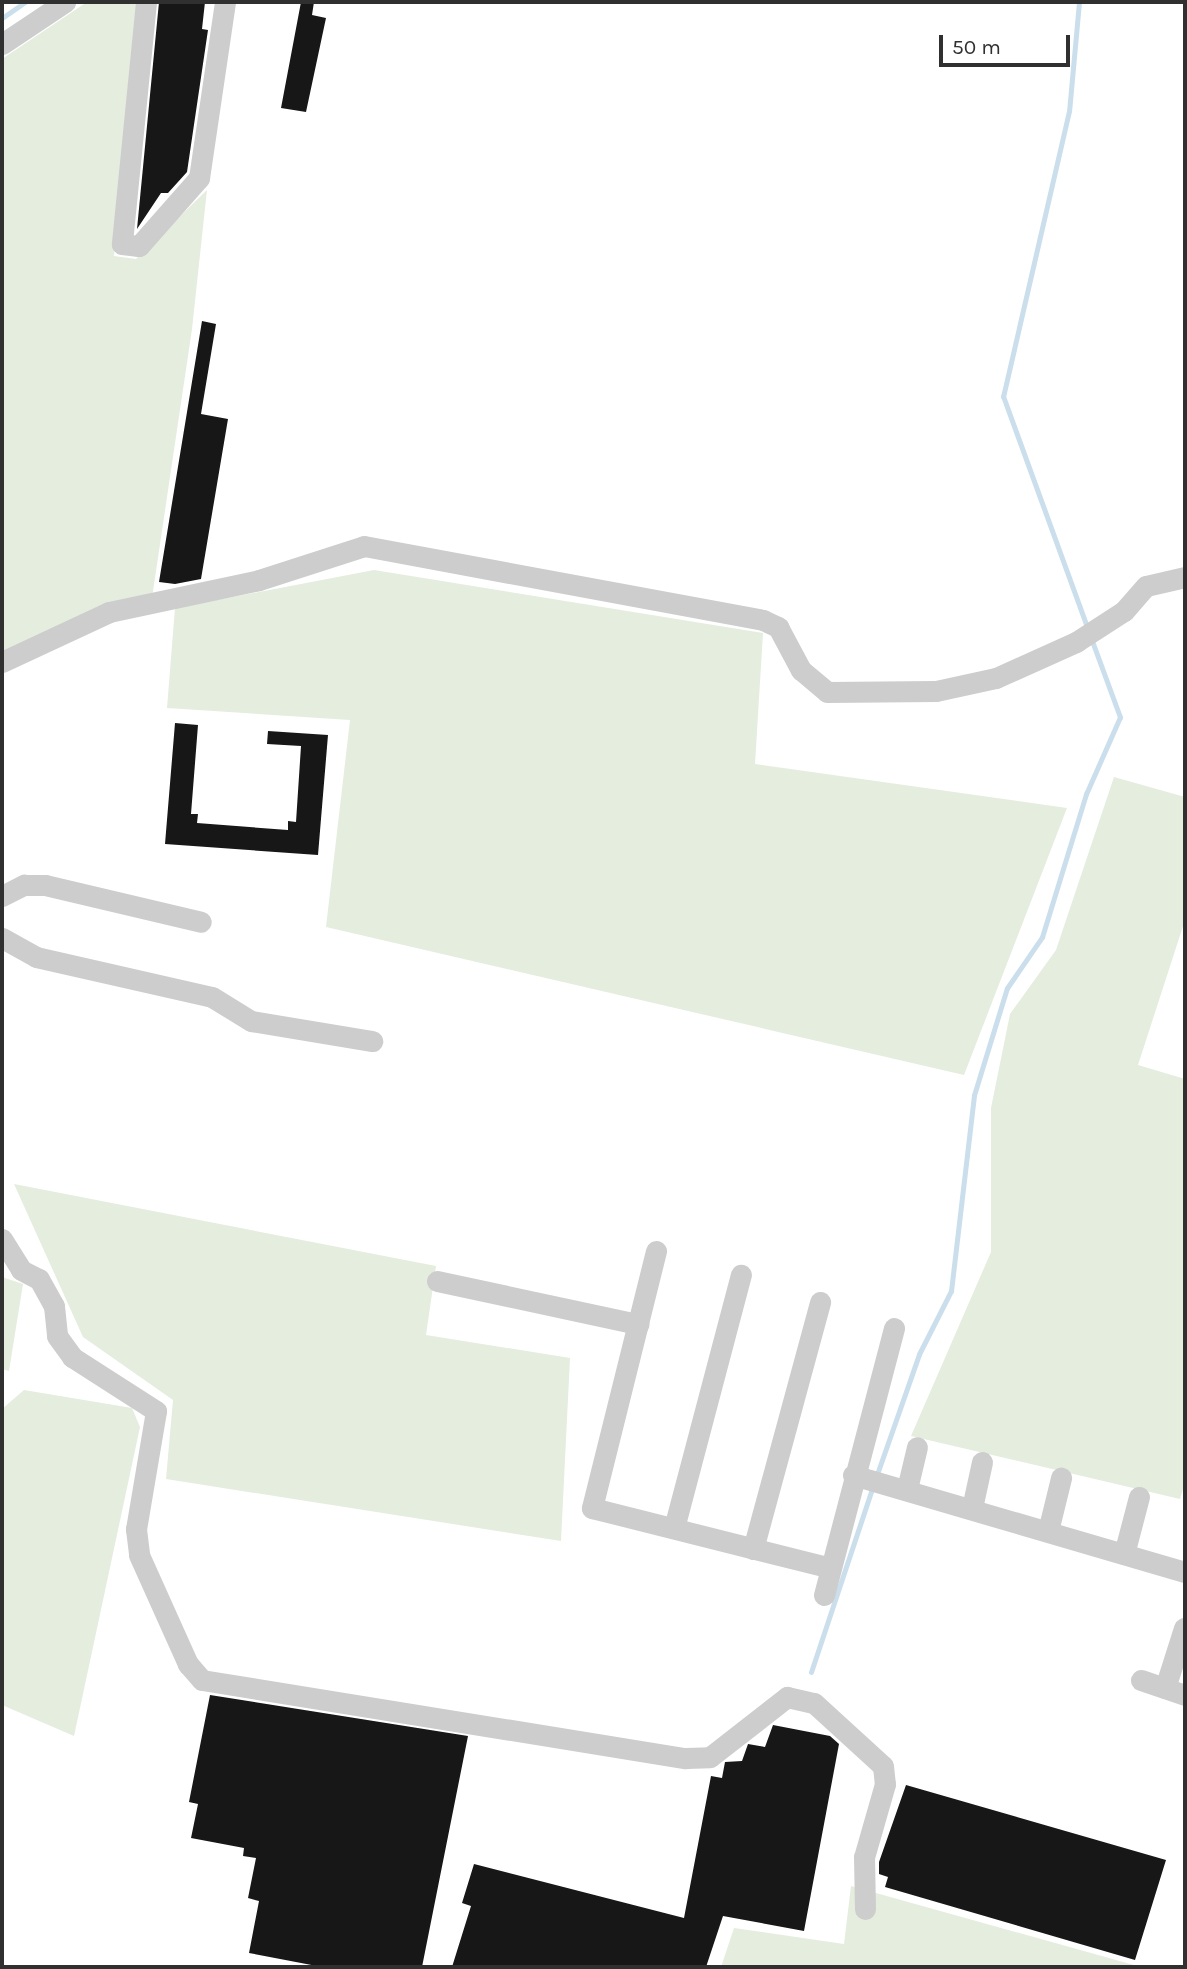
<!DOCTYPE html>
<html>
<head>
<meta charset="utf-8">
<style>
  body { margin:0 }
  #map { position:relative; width:1187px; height:1969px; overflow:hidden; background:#fff; font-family:Karla,sans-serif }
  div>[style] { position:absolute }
  .green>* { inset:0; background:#e5edde }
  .stream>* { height:5px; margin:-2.5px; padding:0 2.5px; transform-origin:2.5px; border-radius:2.5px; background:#cadeec }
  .building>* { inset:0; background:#171717 }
  .minor>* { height:21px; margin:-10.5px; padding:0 10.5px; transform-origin:10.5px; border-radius:10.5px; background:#cdcdcd }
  span { translate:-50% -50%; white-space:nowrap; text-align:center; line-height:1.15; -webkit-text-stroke:7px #fff; paint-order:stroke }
  .frame { position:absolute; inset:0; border:4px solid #303030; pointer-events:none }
  .scale { position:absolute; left:939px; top:35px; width:131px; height:32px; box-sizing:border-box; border:4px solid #303030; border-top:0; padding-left:9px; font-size:21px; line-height:24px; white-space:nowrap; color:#303030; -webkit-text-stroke:5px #fff; paint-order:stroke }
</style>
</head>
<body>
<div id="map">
  <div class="green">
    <i style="clip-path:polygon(87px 2px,139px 2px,114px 256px,136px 259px,207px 190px,192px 329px,152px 598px,2px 653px,2px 59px)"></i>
    <i style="clip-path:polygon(374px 570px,763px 633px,755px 764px,1067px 808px,964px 1075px,326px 927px,350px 720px,167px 708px,175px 608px)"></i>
    <i style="clip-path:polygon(1114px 777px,1185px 797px,1185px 920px,1138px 1065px,1185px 1079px,1185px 1483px,1180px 1499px,911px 1436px,991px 1252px,991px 1108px,1010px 1014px,1056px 950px)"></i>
    <i style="clip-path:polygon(14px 1184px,436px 1266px,426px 1335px,570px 1358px,561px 1541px,166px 1479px,173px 1400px,83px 1337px)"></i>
    <i style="clip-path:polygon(2px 1277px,23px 1284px,9px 1371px,2px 1369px)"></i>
    <i style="clip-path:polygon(24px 1390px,132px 1408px,140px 1427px,74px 1736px,2px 1705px,2px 1409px)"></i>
    <i style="clip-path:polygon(851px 1886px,1141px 1967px,721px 1967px,734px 1928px,844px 1944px)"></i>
  </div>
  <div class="stream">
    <i style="left:1079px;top:2px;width:109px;rotate:95.2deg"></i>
    <i style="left:1069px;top:111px;width:293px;rotate:103deg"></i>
    <i style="left:1003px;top:396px;width:248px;rotate:70deg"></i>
    <i style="left:2px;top:18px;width:28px;rotate:-35deg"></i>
    <i style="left:876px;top:1477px;width:130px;rotate:-70.7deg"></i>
    <i style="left:919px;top:1354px;width:71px;rotate:-63.1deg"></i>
    <i style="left:951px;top:1291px;width:197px;rotate:-83.3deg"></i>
    <i style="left:974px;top:1095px;width:112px;rotate:-72.9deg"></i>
    <i style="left:1007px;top:988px;width:62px;rotate:-55.5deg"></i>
    <i style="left:1042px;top:937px;width:150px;rotate:-72.9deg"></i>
    <i style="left:1086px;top:794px;width:84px;rotate:-66.2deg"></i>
    <i style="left:1120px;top:717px;width:84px;rotate:-110.2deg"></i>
    <i style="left:811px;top:1672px;width:196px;rotate:-71.6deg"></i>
  </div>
  <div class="building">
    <i style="clip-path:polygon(159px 2px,205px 2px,202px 29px,208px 30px,187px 172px,168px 193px,161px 193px,137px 229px)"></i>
    <i style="clip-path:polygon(301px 2px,314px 2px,312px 15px,326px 18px,306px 112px,281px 108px)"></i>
    <i style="clip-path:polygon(202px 321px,216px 324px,201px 414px,228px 419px,201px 579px,175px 584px,159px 582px)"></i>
    <i style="clip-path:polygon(175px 723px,198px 725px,191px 814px,198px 814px,197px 823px,288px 830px,288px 821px,296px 822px,301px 746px,267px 744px,268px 731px,328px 735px,318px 855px,165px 844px)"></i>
    <i style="clip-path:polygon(210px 1695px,468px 1736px,422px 1967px,322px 1967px,249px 1953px,259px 1901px,248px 1898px,256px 1858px,243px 1856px,244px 1848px,191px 1838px,198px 1804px,189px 1802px)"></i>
    <i style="clip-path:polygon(773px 1725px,830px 1736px,839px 1744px,804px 1931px,723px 1916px,706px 1967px,452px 1967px,471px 1906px,462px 1903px,474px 1864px,684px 1918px,711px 1776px,722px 1778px,725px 1762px,742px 1761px,748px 1744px,765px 1747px)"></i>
    <i style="clip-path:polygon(906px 1785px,1166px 1860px,1135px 1960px,885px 1887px,888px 1877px,879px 1874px,879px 1862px)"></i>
  </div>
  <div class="minor">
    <i style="left:146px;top:2px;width:243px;rotate:95.7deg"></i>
    <i style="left:122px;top:244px;width:17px;rotate:7deg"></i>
    <i style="left:139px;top:246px;width:91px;rotate:-48.6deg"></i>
    <i style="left:199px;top:178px;width:178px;rotate:-81.6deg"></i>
    <i style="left:2px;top:44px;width:76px;rotate:-33.7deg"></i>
    <i style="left:2px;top:662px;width:118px;rotate:-25deg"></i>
    <i style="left:109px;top:612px;width:153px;rotate:-12deg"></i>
    <i style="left:259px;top:580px;width:110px;rotate:-17.9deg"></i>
    <i style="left:364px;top:546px;width:406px;rotate:10.5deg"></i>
    <i style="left:763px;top:620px;width:17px;rotate:25deg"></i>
    <i style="left:778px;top:627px;width:49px;rotate:61.9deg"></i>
    <i style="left:801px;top:670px;width:34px;rotate:40deg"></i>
    <i style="left:827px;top:692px;width:109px;rotate:-0.5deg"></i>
    <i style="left:936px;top:691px;width:61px;rotate:-12.2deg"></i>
    <i style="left:996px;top:678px;width:88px;rotate:-24.2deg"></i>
    <i style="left:1076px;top:642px;width:57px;rotate:-32.9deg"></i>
    <i style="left:1124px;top:611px;width:33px;rotate:-49deg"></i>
    <i style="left:1146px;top:586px;width:40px;rotate:-13deg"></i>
    <i style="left:2px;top:896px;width:25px;rotate:-27deg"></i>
    <i style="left:24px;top:885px;width:21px"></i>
    <i style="left:45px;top:885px;width:160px;rotate:13.3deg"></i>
    <i style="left:2px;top:938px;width:39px;rotate:29deg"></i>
    <i style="left:36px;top:957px;width:180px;rotate:12.8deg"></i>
    <i style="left:212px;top:997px;width:46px;rotate:31.6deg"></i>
    <i style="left:251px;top:1021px;width:123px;rotate:9.4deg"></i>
    <i style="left:2px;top:1239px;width:36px;rotate:58deg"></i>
    <i style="left:21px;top:1270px;width:20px;rotate:27deg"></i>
    <i style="left:39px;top:1279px;width:31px;rotate:61deg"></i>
    <i style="left:54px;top:1306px;width:30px;rotate:84deg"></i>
    <i style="left:57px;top:1336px;width:26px;rotate:54deg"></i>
    <i style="left:72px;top:1357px;width:100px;rotate:32.7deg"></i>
    <i style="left:156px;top:1411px;width:120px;rotate:99.6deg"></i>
    <i style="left:136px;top:1529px;width:26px;rotate:83deg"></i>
    <i style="left:139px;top:1555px;width:120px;rotate:65.8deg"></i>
    <i style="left:188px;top:1664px;width:21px;rotate:49deg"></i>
    <i style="left:202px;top:1680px;width:490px;rotate:9.2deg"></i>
    <i style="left:686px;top:1758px;width:24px;rotate:-2deg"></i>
    <i style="left:710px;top:1757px;width:98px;rotate:-37.9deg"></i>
    <i style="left:787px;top:1697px;width:28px;rotate:13deg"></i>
    <i style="left:814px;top:1703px;width:93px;rotate:42.4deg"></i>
    <i style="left:883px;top:1766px;width:18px;rotate:84deg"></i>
    <i style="left:885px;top:1784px;width:76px;rotate:106deg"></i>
    <i style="left:864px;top:1857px;width:52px;rotate:88.9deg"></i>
    <i style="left:656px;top:1251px;width:265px;rotate:104deg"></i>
    <i style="left:592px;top:1508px;width:245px;rotate:14.1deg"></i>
    <i style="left:437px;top:1281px;width:206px;rotate:12.1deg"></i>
    <i style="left:853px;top:1475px;width:346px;rotate:16.3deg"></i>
    <i style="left:907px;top:1489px;width:43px;rotate:-76.6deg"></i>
    <i style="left:972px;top:1508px;width:47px;rotate:-77.7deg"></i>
    <i style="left:674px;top:1528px;width:262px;rotate:-75.2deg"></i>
    <i style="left:1048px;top:1531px;width:55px;rotate:-76.2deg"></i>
    <i style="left:753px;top:1549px;width:256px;rotate:-74.8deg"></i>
    <i style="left:1124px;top:1554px;width:59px;rotate:-75.3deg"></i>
    <i style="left:824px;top:1595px;width:276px;rotate:-75.3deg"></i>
    <i style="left:1141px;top:1680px;width:46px;rotate:18.8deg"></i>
    <i style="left:1165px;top:1688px;width:63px;rotate:-72.4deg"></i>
  </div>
  <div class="frame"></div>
  <div class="scale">50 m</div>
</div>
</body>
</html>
